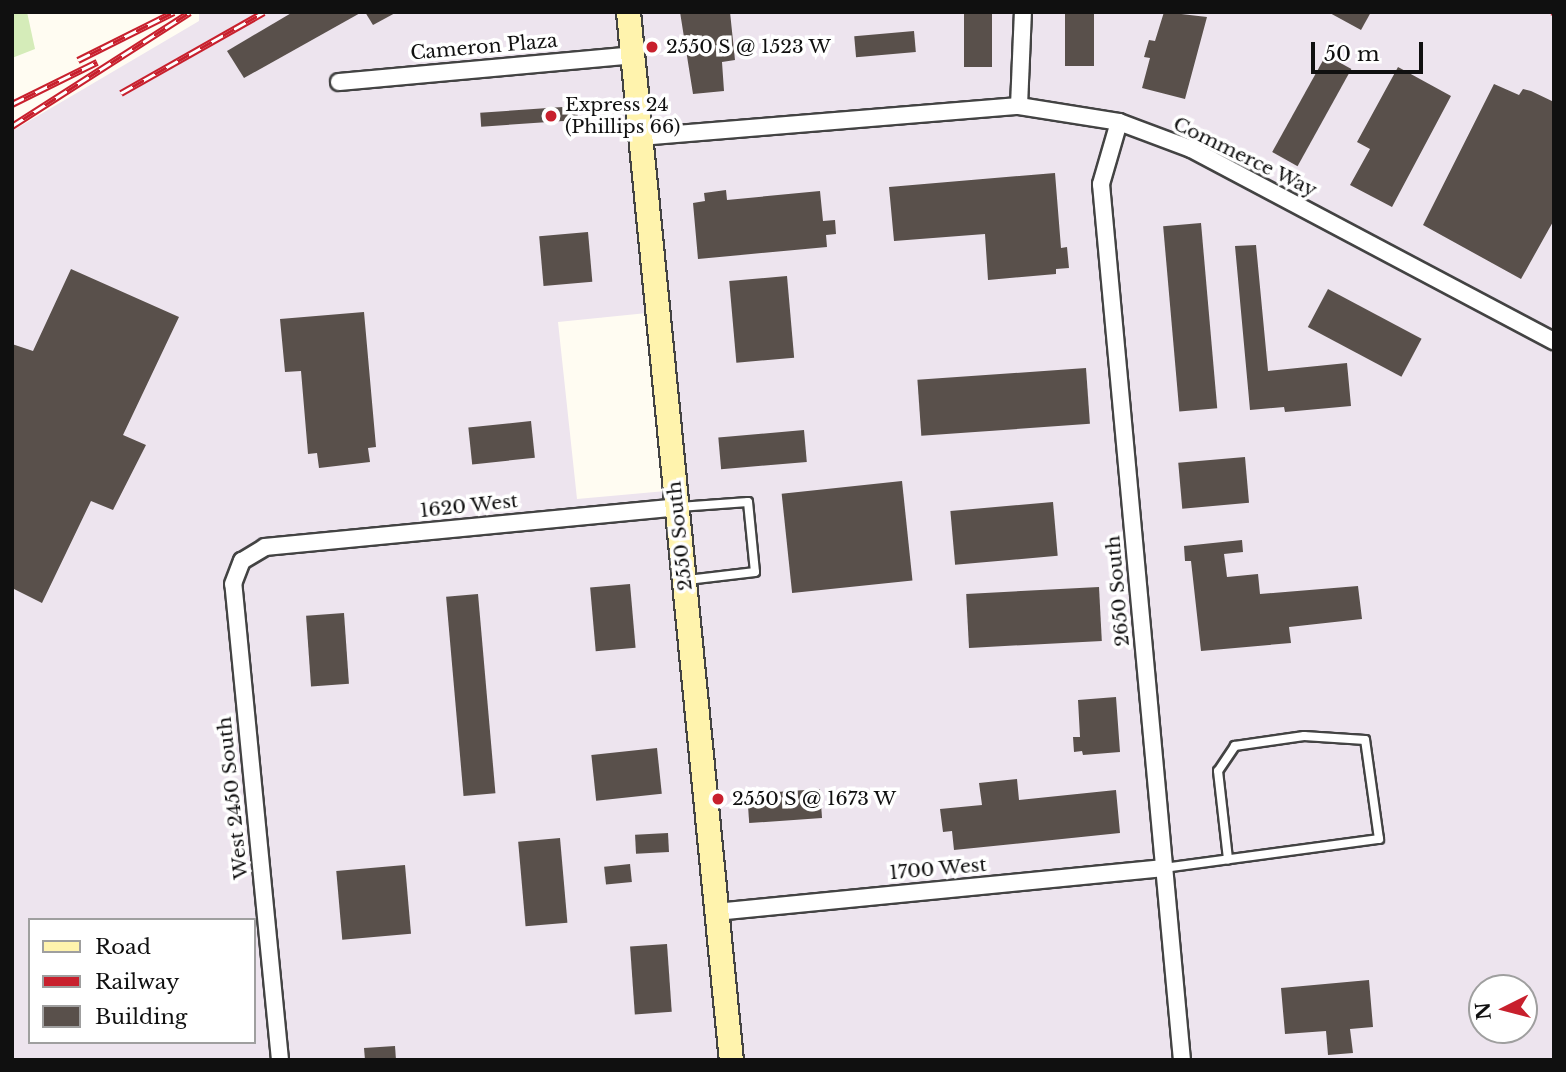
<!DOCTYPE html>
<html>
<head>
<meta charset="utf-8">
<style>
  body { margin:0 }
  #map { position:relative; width:1566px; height:1072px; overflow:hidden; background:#fffcf2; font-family:"Libre Baskerville",serif }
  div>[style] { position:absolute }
  .industrial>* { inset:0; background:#ede4ee }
  .green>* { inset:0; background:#d5ecb9 }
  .building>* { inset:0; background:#59504b; transform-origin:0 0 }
  .roads { filter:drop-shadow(2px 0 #434343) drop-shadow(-2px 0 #434343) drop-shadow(0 2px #434343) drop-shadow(0 -2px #434343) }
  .lane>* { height:8px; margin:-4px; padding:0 4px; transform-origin:4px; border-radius:4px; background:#fff }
  .street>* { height:16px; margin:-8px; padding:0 8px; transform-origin:8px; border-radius:8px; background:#fff }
  .secondary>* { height:23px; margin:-11.5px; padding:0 11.5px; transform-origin:11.5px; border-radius:11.5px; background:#fff3ad }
  .rail>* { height:7px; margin-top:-3.5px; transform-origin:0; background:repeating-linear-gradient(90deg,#fff 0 13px,#c8202d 0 26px); box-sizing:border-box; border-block:2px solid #c8202d }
  .dots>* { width:19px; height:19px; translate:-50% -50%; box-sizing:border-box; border:4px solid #fff; border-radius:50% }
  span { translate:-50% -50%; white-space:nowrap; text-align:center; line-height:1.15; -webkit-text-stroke:7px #fff; paint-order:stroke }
  .street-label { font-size:19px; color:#101010 }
  .poi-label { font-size:19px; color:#101010 }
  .left { translate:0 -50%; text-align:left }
  .frame { position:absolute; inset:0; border:14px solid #101010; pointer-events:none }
  .legend { position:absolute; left:28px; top:918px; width:228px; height:126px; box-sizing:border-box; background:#fff; border:2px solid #9f9f9f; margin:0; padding:9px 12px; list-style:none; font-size:21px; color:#101010 }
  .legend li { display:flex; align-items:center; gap:14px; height:35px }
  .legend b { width:35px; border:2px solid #9f9f9f }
  .north { position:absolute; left:1468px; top:974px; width:70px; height:70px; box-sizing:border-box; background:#fff; border:2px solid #9f9f9f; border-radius:50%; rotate:264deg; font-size:19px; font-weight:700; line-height:28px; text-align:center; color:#101010 }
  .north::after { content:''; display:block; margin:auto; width:24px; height:32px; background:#c8202d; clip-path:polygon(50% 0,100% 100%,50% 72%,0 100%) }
  .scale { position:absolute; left:1311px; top:42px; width:112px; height:32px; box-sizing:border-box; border:4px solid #101010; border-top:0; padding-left:9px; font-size:21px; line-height:24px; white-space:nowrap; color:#101010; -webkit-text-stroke:5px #fff; paint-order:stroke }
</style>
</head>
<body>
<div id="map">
  <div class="industrial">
    <i style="clip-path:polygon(evenodd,199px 12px,1554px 12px,1554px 1060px,12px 1060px,12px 131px,199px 21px,199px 12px,647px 313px,666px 491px,577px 499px,558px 322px,647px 313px,199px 12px,30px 920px,254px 920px,254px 1042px,30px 1042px,30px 920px,199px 12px,1482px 988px,1524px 988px,1524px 1030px,1482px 1030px,1482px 988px)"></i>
  </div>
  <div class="green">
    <i style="clip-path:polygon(12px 12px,27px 12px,35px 49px,12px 58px)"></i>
  </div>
  <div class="building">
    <i style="clip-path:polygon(293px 12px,362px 12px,244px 78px,227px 51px)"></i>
    <i style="clip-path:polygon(365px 12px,397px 12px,373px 25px)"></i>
    <i style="clip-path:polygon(680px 12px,730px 12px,735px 60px,722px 62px,724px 91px,693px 94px)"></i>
    <i style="left:964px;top:12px;width:28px;height:55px"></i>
    <i style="left:1065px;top:12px;width:29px;height:54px"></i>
    <i style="clip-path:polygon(1164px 12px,1207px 17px,1185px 99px,1142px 88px,1150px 58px,1144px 57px,1149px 40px,1155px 41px)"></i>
    <i style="clip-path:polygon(1328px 12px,1371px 12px,1361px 30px)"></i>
    <i style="left:914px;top:31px;width:21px;height:60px;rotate:85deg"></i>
    <i style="left:1326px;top:55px;width:29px;height:111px;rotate:29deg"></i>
    <i style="clip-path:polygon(1398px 67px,1451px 96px,1392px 207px,1350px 185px,1370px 149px,1357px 142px)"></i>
    <i style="clip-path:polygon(1494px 84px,1519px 95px,1523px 89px,1531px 91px,1554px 102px,1554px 220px,1521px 279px,1423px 225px)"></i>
    <i style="left:577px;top:106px;width:14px;height:97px;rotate:86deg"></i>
    <i style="clip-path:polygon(1055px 173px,1061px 248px,1067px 247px,1069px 268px,1056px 269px,1056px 274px,988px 280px,985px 234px,894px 241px,889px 187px)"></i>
    <i style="clip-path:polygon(726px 190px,727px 200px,820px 191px,823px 221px,835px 220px,836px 234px,826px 235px,827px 247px,698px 259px,693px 203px,705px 201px,704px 193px)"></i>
    <i style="left:1201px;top:223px;width:186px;height:38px;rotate:85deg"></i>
    <i style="left:588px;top:232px;width:50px;height:49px;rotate:85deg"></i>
    <i style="clip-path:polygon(1256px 245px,1268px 371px,1347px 363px,1351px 406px,1285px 412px,1284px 407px,1250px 410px,1235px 246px)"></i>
    <i style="clip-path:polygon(71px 269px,179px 317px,123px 435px,146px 445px,113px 510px,91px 501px,42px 603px,12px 588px,12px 344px,33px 351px)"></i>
    <i style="left:787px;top:276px;width:82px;height:58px;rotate:85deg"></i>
    <i style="left:1328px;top:289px;width:106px;height:43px;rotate:28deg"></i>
    <i style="clip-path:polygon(364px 312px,376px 447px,368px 448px,370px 462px,319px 468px,317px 453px,308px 454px,301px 371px,285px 372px,280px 319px)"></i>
    <i style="left:1086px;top:368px;width:56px;height:169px;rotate:86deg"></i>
    <i style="left:531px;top:421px;width:37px;height:63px;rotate:84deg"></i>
    <i style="left:804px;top:430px;width:32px;height:86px;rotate:85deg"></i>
    <i style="left:1245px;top:457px;width:46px;height:67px;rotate:85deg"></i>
    <i style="left:902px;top:481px;width:100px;height:121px;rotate:84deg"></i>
    <i style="left:1053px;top:502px;width:54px;height:103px;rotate:85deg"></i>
    <i style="clip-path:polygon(1242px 540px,1243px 552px,1224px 554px,1227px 577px,1258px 574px,1260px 594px,1358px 586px,1362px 619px,1289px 627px,1291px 643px,1201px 651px,1191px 561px,1185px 561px,1184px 546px)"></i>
    <i style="left:630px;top:584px;width:64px;height:40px;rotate:85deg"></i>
    <i style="left:1099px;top:587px;width:54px;height:133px;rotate:87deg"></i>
    <i style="left:478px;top:594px;width:200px;height:32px;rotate:85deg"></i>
    <i style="left:344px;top:613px;width:71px;height:38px;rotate:86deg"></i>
    <i style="clip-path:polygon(1116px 697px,1120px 752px,1083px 755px,1082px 751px,1074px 752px,1073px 737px,1080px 737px,1078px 700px)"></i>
    <i style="left:657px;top:748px;width:46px;height:66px;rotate:84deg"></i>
    <i style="clip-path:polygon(1017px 779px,1019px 800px,1116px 790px,1120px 833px,954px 850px,952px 831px,943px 832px,940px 809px,982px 805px,979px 783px)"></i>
    <i style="left:820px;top:789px;width:29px;height:73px;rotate:86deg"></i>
    <i style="left:668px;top:833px;width:19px;height:33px;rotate:87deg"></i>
    <i style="left:560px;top:838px;width:85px;height:42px;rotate:85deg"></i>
    <i style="left:630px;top:864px;width:18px;height:26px;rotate:84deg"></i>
    <i style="left:405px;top:865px;width:69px;height:69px;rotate:85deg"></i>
    <i style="left:667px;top:944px;width:68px;height:37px;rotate:86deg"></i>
    <i style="clip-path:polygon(1369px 980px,1373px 1027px,1350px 1029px,1353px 1053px,1328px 1055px,1326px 1031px,1285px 1034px,1281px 988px)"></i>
    <i style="clip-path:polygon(395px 1046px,396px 1060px,365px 1060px,364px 1048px)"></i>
  </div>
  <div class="roads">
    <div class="lane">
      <i style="left:679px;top:507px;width:69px;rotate:-4.1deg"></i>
      <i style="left:748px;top:502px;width:70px;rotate:84.3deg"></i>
      <i style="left:755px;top:572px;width:68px;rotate:173.3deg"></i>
      <i style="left:1164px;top:868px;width:217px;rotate:-7.7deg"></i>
      <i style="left:1379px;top:839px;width:100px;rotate:-98deg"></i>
      <i style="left:1365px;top:740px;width:61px;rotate:-176.2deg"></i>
      <i style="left:1304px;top:736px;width:70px;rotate:171.8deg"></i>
      <i style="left:1235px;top:746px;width:30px;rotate:124deg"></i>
      <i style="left:1218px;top:771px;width:89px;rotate:83.5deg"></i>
    </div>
    <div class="street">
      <i style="left:339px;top:82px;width:295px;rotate:-5.2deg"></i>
      <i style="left:1019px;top:106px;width:94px;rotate:-87.6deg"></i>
      <i style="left:1119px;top:122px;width:65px;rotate:106.2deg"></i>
      <i style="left:1101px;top:184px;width:880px;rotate:84.72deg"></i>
      <i style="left:640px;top:137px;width:380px;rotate:-4.7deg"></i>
      <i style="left:1019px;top:106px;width:101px;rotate:9.1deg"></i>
      <i style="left:1119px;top:122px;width:77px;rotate:20.6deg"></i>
      <i style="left:1191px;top:149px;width:411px;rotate:27.9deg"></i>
      <i style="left:716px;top:912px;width:450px;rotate:-5.6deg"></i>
      <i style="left:280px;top:1060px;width:478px;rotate:-95.6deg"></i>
      <i style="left:233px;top:584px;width:25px;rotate:-69deg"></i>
      <i style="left:242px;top:561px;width:27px;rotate:-31deg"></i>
      <i style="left:265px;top:547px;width:414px;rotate:-5.5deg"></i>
    </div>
    <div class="secondary">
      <i style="left:628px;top:12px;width:1053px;rotate:84.39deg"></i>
    </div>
  </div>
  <div class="rail">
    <i style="left:1553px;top:12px;width:1px;rotate:45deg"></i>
    <i style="left:78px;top:60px;width:107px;rotate:-26.6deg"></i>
    <i style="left:121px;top:93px;width:164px;rotate:-29.5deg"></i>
    <i style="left:12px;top:104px;width:95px;rotate:-26.3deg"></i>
    <i style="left:12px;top:126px;width:211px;rotate:-32.6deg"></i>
  </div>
  <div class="dots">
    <i style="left:652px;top:47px;background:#c8202d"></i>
    <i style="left:551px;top:116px;background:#c8202d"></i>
    <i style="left:718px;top:799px;background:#c8202d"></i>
  </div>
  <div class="street-label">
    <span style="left:484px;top:47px;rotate:-5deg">Cameron Plaza</span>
    <span style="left:1245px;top:157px;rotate:26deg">Commerce Way</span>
    <span style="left:469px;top:506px;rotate:-6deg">1620 West</span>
    <span style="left:680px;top:536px;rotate:-96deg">2550 South</span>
    <span style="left:1118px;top:591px;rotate:-95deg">2650 South</span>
    <span style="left:233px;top:798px;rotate:-96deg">West 2450 South</span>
    <span style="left:938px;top:869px;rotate:-5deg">1700 West</span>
  </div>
  <div class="poi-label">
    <span class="left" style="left:666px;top:47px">2550 S @ 1523 W</span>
    <span class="left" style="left:565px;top:116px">Express 24<br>(Phillips 66)</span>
    <span class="left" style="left:732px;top:799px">2550 S @ 1673 W</span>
  </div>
  <div class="frame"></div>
  <ul class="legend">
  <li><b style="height:9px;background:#fff3ad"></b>Road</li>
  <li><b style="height:9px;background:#c8202d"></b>Railway</li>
  <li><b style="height:19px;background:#59504b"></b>Building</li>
  </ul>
  <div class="north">N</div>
  <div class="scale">50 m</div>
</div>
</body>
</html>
